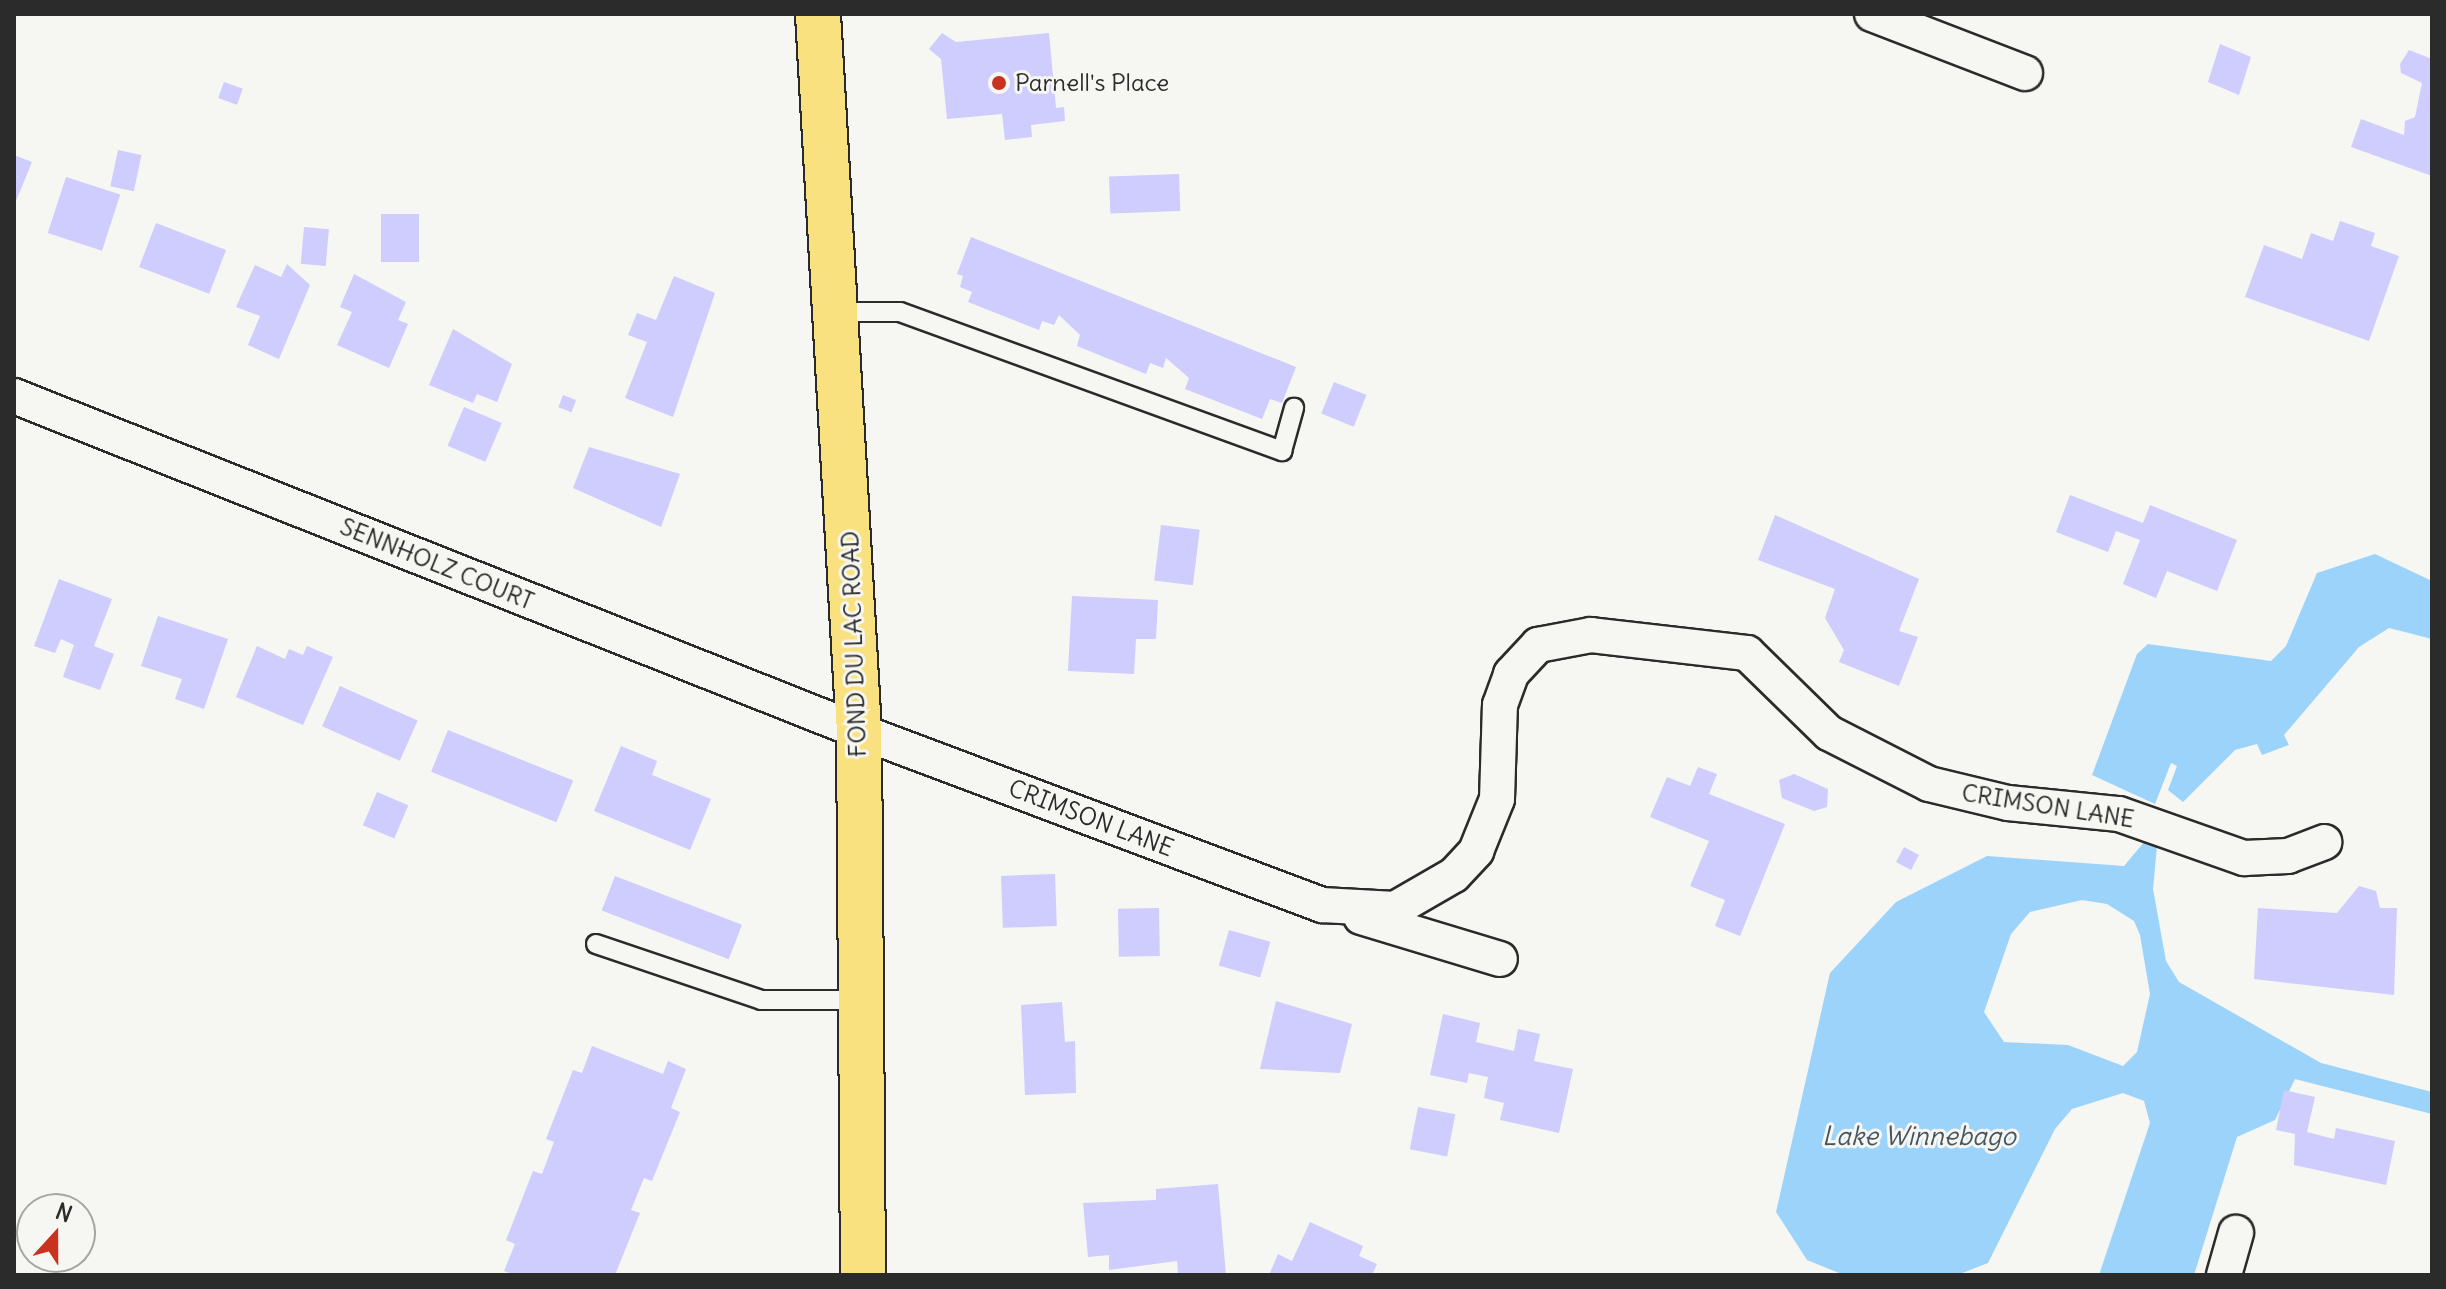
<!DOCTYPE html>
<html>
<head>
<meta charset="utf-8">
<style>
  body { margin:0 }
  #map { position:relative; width:2446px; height:1289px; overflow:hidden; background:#f6f6f2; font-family:Delius,sans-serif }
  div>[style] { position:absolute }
  .water>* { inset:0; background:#9cd3fb }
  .building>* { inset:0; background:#cfccfe; transform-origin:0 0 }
  .roads { filter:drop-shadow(2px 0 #2b2b2b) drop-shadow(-2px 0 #2b2b2b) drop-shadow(0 2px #2b2b2b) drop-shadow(0 -2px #2b2b2b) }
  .lane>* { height:18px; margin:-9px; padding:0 9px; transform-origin:9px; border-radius:9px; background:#f6f6f2 }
  .street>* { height:34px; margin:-17px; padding:0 17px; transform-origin:17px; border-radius:17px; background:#f6f6f2 }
  .primary>* { height:44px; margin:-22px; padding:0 22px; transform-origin:22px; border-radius:22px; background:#fae180 }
  .dots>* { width:22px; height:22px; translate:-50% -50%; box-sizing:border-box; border:4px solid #f6f6f2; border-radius:50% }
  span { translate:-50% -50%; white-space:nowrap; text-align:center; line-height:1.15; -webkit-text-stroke:6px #f6f6f2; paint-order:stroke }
  .poi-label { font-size:24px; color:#2b2b2b }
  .left { translate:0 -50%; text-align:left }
  .street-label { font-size:24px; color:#2b2b2b }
  .water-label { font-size:26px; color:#47555f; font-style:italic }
  .frame { position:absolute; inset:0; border:16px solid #2b2b2b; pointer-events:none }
  .north { position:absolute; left:16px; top:1193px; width:80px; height:80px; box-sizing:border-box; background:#f6f6f2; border:2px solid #a5a5a2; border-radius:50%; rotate:21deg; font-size:22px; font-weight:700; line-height:32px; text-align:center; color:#2b2b2b }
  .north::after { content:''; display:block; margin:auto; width:28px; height:36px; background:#c8321e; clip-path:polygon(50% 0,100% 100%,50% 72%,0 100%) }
</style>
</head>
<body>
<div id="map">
  <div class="water">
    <i style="clip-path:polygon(2375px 554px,2432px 581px,2432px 639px,2389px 628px,2359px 647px,2284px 735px,2289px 745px,2262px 755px,2257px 744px,2235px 750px,2183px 802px,2168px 790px,2177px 766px,2171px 763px,2155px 804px,2092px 775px,2137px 654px,2148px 644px,2271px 661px,2286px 646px,2317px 573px)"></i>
    <i style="clip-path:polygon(evenodd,2145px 841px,2157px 846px,2153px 889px,2166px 961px,2179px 982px,2321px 1063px,2432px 1092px,2432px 1114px,2295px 1079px,2275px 1120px,2237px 1137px,2194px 1275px,2099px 1275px,2150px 1123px,2144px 1101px,2123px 1093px,2072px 1109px,2055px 1129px,1988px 1263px,1957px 1275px,1844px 1275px,1807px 1260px,1776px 1212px,1830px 973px,1896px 902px,1987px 856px,2124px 866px,2145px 841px,2082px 900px,2107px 904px,2134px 921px,2140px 935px,2150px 994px,2137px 1052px,2123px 1066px,2068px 1045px,2004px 1042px,1984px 1012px,2011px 934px,2030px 912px,2082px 900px)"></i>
  </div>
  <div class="building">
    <i style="clip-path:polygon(942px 33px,956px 42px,1049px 33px,1056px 108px,1064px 107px,1065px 121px,1031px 125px,1032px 137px,1005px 140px,1002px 114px,947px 119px,941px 59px,929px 49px)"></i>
    <i style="clip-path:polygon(2220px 44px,2251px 57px,2239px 95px,2208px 82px)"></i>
    <i style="clip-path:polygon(2409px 50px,2432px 59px,2432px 176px,2351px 147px,2361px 119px,2404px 135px,2405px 121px,2415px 117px,2422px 83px,2401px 73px,2400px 64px)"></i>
    <i style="left:224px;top:82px;width:20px;height:17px;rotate:20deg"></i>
    <i style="left:118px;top:150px;width:24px;height:37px;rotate:12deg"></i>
    <i style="clip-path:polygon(14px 155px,32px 162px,14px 206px)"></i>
    <i style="left:1179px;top:174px;width:37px;height:70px;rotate:88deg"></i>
    <i style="left:66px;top:177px;width:57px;height:59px;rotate:18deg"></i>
    <i style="left:381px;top:214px;width:38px;height:48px"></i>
    <i style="clip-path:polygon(2340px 221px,2375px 233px,2371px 246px,2399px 256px,2369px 341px,2245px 297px,2264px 245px,2302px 259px,2311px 233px,2333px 241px)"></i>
    <i style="left:156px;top:223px;width:75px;height:47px;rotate:21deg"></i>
    <i style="left:304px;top:227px;width:25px;height:37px;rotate:5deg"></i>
    <i style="clip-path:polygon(971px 237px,1296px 367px,1282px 403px,1270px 399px,1262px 419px,1185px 389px,1189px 378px,1166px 358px,1163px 368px,1150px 363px,1146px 374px,1077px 346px,1080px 335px,1059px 315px,1054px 325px,1042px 321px,1039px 330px,968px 302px,972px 292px,960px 287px,963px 276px,957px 274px)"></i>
    <i style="clip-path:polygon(287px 264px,310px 285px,279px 359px,248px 345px,260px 316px,236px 307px,255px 265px,281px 277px)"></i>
    <i style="clip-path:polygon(354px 274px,406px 302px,398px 320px,408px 324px,389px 368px,337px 345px,352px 312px,340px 307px)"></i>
    <i style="clip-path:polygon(674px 276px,715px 293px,673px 417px,625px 398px,647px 342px,628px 335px,637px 313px,656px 320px)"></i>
    <i style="clip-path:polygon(453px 329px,512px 364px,497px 402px,477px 394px,473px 403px,429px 385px)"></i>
    <i style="left:1334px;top:382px;width:35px;height:34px;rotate:22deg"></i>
    <i style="left:563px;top:395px;width:14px;height:13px;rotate:21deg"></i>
    <i style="left:464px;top:407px;width:41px;height:42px;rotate:23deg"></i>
    <i style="clip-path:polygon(589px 447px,680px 474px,661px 527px,573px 488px)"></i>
    <i style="clip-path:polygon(2070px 495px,2143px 523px,2150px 505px,2237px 540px,2217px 591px,2167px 571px,2156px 598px,2123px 584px,2140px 540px,2116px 531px,2108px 552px,2056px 532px)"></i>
    <i style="clip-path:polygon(1775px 515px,1919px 579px,1899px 631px,1918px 637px,1899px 686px,1839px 662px,1844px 650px,1825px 618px,1835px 589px,1758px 560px)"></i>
    <i style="left:1161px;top:525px;width:39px;height:56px;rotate:7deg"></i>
    <i style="clip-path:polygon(59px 579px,112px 599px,94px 646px,114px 654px,100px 690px,63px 677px,74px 645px,61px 639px,55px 653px,34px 646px)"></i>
    <i style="clip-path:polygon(1072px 596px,1158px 600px,1156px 639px,1136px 639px,1134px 674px,1068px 671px)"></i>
    <i style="clip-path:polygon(158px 616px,228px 639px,204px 709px,175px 699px,182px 679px,141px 666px)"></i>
    <i style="clip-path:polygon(257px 646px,285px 659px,289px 649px,303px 655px,307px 646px,333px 657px,303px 725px,236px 697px)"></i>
    <i style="left:340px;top:686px;width:85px;height:44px;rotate:24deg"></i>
    <i style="left:448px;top:730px;width:135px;height:45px;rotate:22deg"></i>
    <i style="clip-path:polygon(621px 746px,657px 761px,652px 775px,711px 799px,690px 850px,594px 811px)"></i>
    <i style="clip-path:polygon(1698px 767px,1717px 774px,1709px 794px,1785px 824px,1740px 936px,1715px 926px,1725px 900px,1690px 886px,1709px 841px,1650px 817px,1667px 777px,1690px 786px)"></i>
    <i style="clip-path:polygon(1794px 774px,1828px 789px,1827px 807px,1814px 811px,1782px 798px,1779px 780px)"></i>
    <i style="left:377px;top:792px;width:34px;height:36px;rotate:23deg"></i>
    <i style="left:1904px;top:847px;width:17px;height:17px;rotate:28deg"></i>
    <i style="left:1055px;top:874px;width:52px;height:54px;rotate:88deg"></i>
    <i style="left:615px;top:876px;width:136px;height:37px;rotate:21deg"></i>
    <i style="clip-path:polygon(2359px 886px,2376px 891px,2380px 908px,2397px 908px,2394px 995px,2254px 979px,2258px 908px,2337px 913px)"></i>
    <i style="left:1159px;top:908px;width:48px;height:41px;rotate:89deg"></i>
    <i style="left:1229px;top:930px;width:43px;height:37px;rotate:16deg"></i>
    <i style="clip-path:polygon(1276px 1001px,1352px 1024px,1340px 1073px,1260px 1069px)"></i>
    <i style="clip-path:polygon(1062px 1002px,1065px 1042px,1075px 1041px,1076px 1093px,1025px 1095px,1021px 1005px)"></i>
    <i style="clip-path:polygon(1443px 1014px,1480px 1023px,1476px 1042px,1514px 1051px,1518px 1029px,1540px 1034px,1534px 1061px,1573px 1069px,1559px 1133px,1500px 1120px,1504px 1103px,1484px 1098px,1488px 1077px,1469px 1073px,1467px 1083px,1430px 1075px)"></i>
    <i style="clip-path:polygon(592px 1046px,663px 1074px,668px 1061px,686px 1069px,671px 1108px,680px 1112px,652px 1181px,644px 1178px,631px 1210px,640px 1213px,615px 1275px,516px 1275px,504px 1271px,515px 1244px,506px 1240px,533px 1171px,542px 1174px,554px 1142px,546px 1139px,573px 1070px,582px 1073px)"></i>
    <i style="clip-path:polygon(2284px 1090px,2315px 1097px,2307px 1132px,2334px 1139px,2336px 1128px,2395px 1141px,2386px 1185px,2294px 1165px,2295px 1134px,2276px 1130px)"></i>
    <i style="left:1418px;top:1107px;width:38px;height:43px;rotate:11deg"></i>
    <i style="clip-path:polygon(1218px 1184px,1226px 1275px,1178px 1275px,1177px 1261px,1109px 1270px,1109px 1255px,1088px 1257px,1083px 1203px,1156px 1200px,1156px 1189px)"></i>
    <i style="clip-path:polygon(1310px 1222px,1363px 1246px,1359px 1256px,1377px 1264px,1372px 1275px,1269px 1275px,1278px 1254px,1292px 1261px)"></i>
  </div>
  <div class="roads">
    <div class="lane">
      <i style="left:839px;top:312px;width:61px"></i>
      <i style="left:900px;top:312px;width:407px;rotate:20deg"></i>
      <i style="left:1282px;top:451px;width:45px;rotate:-74.4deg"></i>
      <i style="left:596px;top:944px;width:174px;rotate:18.7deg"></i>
      <i style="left:761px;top:1000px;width:100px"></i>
    </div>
    <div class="street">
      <i style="left:1872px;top:14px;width:164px;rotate:21.1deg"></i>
      <i style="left:14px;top:396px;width:909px;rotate:21.63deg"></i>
      <i style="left:859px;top:731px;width:495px;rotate:20.6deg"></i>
      <i style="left:1322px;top:905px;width:73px;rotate:3.1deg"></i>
      <i style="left:1395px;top:909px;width:68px;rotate:-30deg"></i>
      <i style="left:1454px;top:875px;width:33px;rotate:-47deg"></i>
      <i style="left:1476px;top:851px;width:56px;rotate:-68deg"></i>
      <i style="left:1497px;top:799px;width:94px;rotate:-88.2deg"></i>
      <i style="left:1500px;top:705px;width:33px;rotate:-70deg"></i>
      <i style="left:1511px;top:674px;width:40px;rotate:-47deg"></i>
      <i style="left:1538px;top:645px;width:54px;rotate:-10.7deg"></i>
      <i style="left:1591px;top:635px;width:157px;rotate:6.6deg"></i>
      <i style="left:1747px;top:653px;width:115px;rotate:44.3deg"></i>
      <i style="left:1829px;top:733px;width:112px;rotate:27deg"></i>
      <i style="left:1929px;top:784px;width:81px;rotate:13.5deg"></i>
      <i style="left:2008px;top:803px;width:112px;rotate:5.7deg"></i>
      <i style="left:2119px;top:814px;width:133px;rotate:19.4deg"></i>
      <i style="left:2244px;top:858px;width:44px;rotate:-2.6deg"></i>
      <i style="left:2288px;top:856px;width:39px;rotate:-21deg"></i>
      <i style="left:1361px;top:917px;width:145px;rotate:16.8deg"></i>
      <i style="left:2224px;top:1275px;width:44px;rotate:-74.1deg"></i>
    </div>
    <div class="primary">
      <i style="left:818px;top:14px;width:718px;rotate:86.73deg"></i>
      <i style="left:859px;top:731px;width:544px;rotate:89.58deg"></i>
    </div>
  </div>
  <div class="dots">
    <i style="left:999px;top:83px;background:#c8321e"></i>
  </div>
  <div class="poi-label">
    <span class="left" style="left:1015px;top:83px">Parnell's Place</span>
  </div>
  <div class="street-label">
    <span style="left:437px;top:564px;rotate:22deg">SENNHOLZ COURT</span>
    <span style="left:854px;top:644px;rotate:-92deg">FOND DU LAC ROAD</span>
    <span style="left:2048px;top:806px;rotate:9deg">CRIMSON LANE</span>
    <span style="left:1091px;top:818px;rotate:21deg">CRIMSON LANE</span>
  </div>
  <div class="water-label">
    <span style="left:1919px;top:1136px">Lake Winnebago</span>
  </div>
  <div class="frame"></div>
  <div class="north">N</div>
</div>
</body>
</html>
